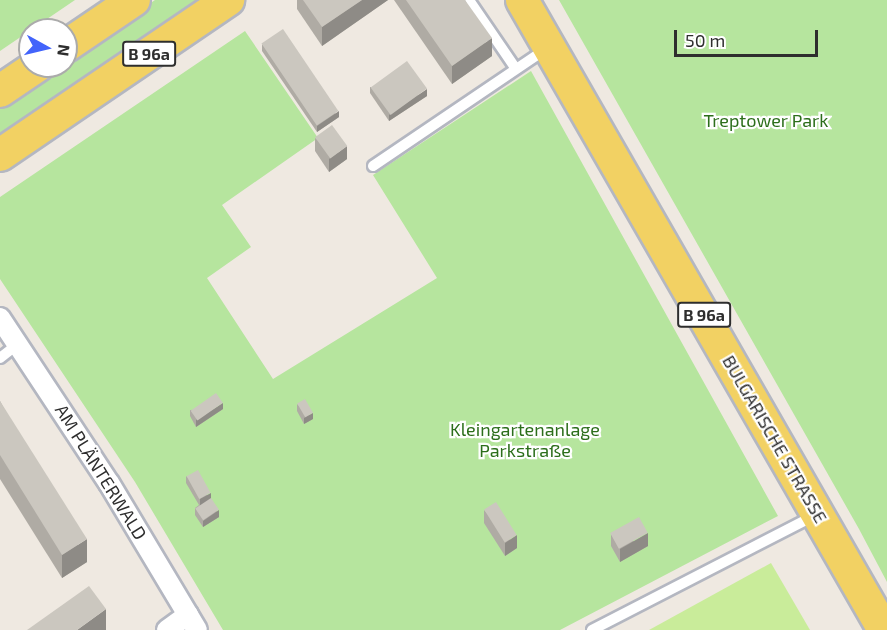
<!DOCTYPE html>
<html>
<head>
<meta charset="utf-8">
<style>
  body { margin:0 }
  #map { position:relative; width:887px; height:630px; overflow:hidden; background:#efe9e1; font-family:"Exo 2",sans-serif }
  div>[style] { position:absolute }
  .green>* { inset:0; background:#b6e59e }
  .pitch>* { inset:0; background:#c9ec9a }
  .roads { filter:drop-shadow(2px 0 #b4b7c1) drop-shadow(-2px 0 #b4b7c1) drop-shadow(0 2px #b4b7c1) drop-shadow(0 -2px #b4b7c1) }
  .lane>* { height:10px; margin:-5px; padding:0 5px; transform-origin:5px; border-radius:5px; background:#fff }
  .street>* { height:20px; margin:-10px; padding:0 10px; transform-origin:10px; border-radius:10px; background:#fff }
  .primary>* { height:32px; margin:-16px; padding:0 16px; transform-origin:16px; border-radius:16px; background:#f2d163 }
  .wall>* { inset:0; background:#afaba4 }
  .shaded-wall>* { inset:0; background:#8e8b86 }
  .building>* { inset:0; background:#cbc7bf; transform-origin:0 0 }
  span { translate:-50% -50%; white-space:nowrap; text-align:center; line-height:1.15; -webkit-text-stroke:4.5px #fff; paint-order:stroke }
  .shield-label span { padding:2px 4px; background:#fff; border:2px solid; border-radius:4px; -webkit-text-stroke-width:0 }
  .shield-label { font-size:16px; color:#2e2e2e; font-weight:700 }
  .park-label { font-size:18px; color:#2c6e1b }
  .street-label { font-size:18px; color:#2e2e2e }
  .north { position:absolute; left:18px; top:18px; width:60px; height:60px; box-sizing:border-box; background:#fff; border:2px solid #ababab; border-radius:50%; rotate:98deg; font-size:16px; font-weight:700; line-height:24px; text-align:center; color:#2e2e2e }
  .north::after { content:''; display:block; margin:auto; width:21px; height:27px; background:#4264fb; clip-path:polygon(50% 0,100% 100%,50% 72%,0 100%) }
  .scale { position:absolute; left:674px; top:30px; width:144px; height:27px; box-sizing:border-box; border:3px solid #2e2e2e; border-top:0; padding-left:8px; font-size:18px; line-height:21px; white-space:nowrap; color:#2e2e2e; -webkit-text-stroke:4px #fff; paint-order:stroke }
</style>
</head>
<body>
<div id="map">
  <div class="green">
    <i style="clip-path:polygon(0 0,75px 0,0 51px)"></i>
    <i style="clip-path:polygon(155px 0,207px 0,0 140px,0 105px,58px 66px,66px 66px,66px 60px)"></i>
    <i style="clip-path:polygon(559px 0,887px 0,887px 582px,859px 529px)"></i>
    <i style="clip-path:polygon(245px 31px,318px 138px,222px 205px,251px 247px,207px 278px,273px 379px,437px 278px,373px 175px,531px 71px,778px 516px,560px 630px,223px 630px,135px 482px,0 279px,0 197px)"></i>
  </div>
  <div class="pitch">
    <i style="clip-path:polygon(771px 563px,810px 630px,649px 630px)"></i>
  </div>
  <div class="roads">
    <div class="lane">
      <i style="left:469px;top:0;width:83px;rotate:55.7deg"></i>
      <i style="left:373px;top:166px;width:210px;rotate:-34.1deg"></i>
      <i style="left:0;top:358px;width:23px;rotate:-38deg"></i>
      <i style="left:592px;top:630px;width:252px;rotate:-27.2deg"></i>
    </div>
    <div class="street">
      <i style="left:0;top:318px;width:198px;rotate:56.6deg"></i>
      <i style="left:109px;top:483px;width:171px;rotate:59.1deg"></i>
      <i style="left:167px;top:630px;width:26px;rotate:-36deg"></i>
    </div>
    <div class="primary">
      <i style="left:522px;top:0;width:727px;rotate:60.12deg"></i>
      <i style="left:66px;top:46px;width:82px;rotate:-34.1deg"></i>
      <i style="left:0;top:91px;width:45px;rotate:-34deg"></i>
      <i style="left:0;top:155px;width:276px;rotate:-34.2deg"></i>
    </div>
  </div>
  <div class="wall">
    <i style="clip-path:polygon(297px 0,388px 0,322px 46px,297px 9px)"></i>
    <i style="clip-path:polygon(394px 0,465px 0,492px 56px,452px 84px)"></i>
    <i style="clip-path:polygon(262px 44px,339px 117px,317px 132px,262px 51px)"></i>
    <i style="clip-path:polygon(370px 87px,427px 96px,389px 121px,370px 93px)"></i>
    <i style="clip-path:polygon(315px 138px,347px 159px,329px 172px,315px 151px)"></i>
    <i style="clip-path:polygon(0 401px,87px 562px,62px 578px,0 479px)"></i>
    <i style="clip-path:polygon(297px 404px,313px 419px,304px 424px,297px 411px)"></i>
    <i style="clip-path:polygon(223px 409px,196px 427px,190px 416px,190px 410px)"></i>
    <i style="clip-path:polygon(186px 476px,211px 499px,219px 517px,203px 527px,195px 515px,195px 508px,199px 505px,186px 483px)"></i>
    <i style="clip-path:polygon(484px 510px,517px 548px,505px 556px,484px 523px)"></i>
    <i style="clip-path:polygon(611px 534px,648px 546px,620px 562px,611px 546px)"></i>
  </div>
  <div class="shaded-wall">
    <i style="clip-path:polygon(362px 0,388px 0,322px 46px,322px 27px)"></i>
    <i style="clip-path:polygon(492px 38px,492px 56px,452px 84px,452px 66px)"></i>
    <i style="clip-path:polygon(427px 89px,427px 96px,389px 121px,389px 115px)"></i>
    <i style="clip-path:polygon(339px 111px,339px 117px,317px 132px,317px 126px)"></i>
    <i style="clip-path:polygon(347px 146px,347px 159px,329px 172px,329px 159px)"></i>
    <i style="clip-path:polygon(223px 403px,223px 409px,196px 427px,196px 420px)"></i>
    <i style="clip-path:polygon(313px 413px,313px 419px,304px 424px,304px 418px)"></i>
    <i style="clip-path:polygon(211px 493px,211px 499px,200px 506px,200px 499px)"></i>
    <i style="clip-path:polygon(219px 510px,219px 517px,203px 527px,203px 521px)"></i>
    <i style="clip-path:polygon(648px 533px,648px 546px,620px 562px,620px 549px)"></i>
    <i style="clip-path:polygon(517px 535px,517px 548px,505px 556px,505px 543px)"></i>
    <i style="clip-path:polygon(87px 539px,87px 562px,62px 578px,62px 555px)"></i>
    <i style="clip-path:polygon(106px 609px,106px 630px,77px 630px)"></i>
  </div>
  <div class="building">
    <i style="clip-path:polygon(303px 0,362px 0,322px 27px)"></i>
    <i style="clip-path:polygon(406px 0,465px 0,492px 38px,452px 66px)"></i>
    <i style="left:283px;top:29px;width:99px;height:26px;rotate:56deg"></i>
    <i style="left:407px;top:61px;width:34px;height:45px;rotate:54deg"></i>
    <i style="left:332px;top:125px;width:26px;height:21px;rotate:54deg"></i>
    <i style="left:216px;top:393px;width:12px;height:31px;rotate:55deg"></i>
    <i style="left:305px;top:399px;width:16px;height:9px;rotate:60deg"></i>
    <i style="clip-path:polygon(0 401px,87px 539px,62px 555px,0 455px)"></i>
    <i style="left:198px;top:470px;width:26px;height:13px;rotate:61deg"></i>
    <i style="left:211px;top:498px;width:14px;height:19px;rotate:56deg"></i>
    <i style="left:496px;top:502px;width:39px;height:14px;rotate:58deg"></i>
    <i style="left:639px;top:517px;width:18px;height:33px;rotate:61deg"></i>
    <i style="clip-path:polygon(89px 586px,106px 609px,77px 630px,27px 630px)"></i>
  </div>
  <div class="shield-label">
    <span style="left:149px;top:54px">B 96a</span>
    <span style="left:704px;top:315px">B 96a</span>
  </div>
  <div class="park-label">
    <span style="left:766px;top:120px">Treptower Park</span>
    <span style="left:525px;top:440px">Kleingartenanlage<br>Parkstraße</span>
  </div>
  <div class="street-label">
    <span style="left:775px;top:439px;rotate:60deg">BULGARISCHE STRASSE</span>
    <span style="left:101px;top:472px;rotate:58deg">AM PLÄNTERWALD</span>
  </div>
  <div class="north">N</div>
  <div class="scale">50 m</div>
</div>
</body>
</html>
